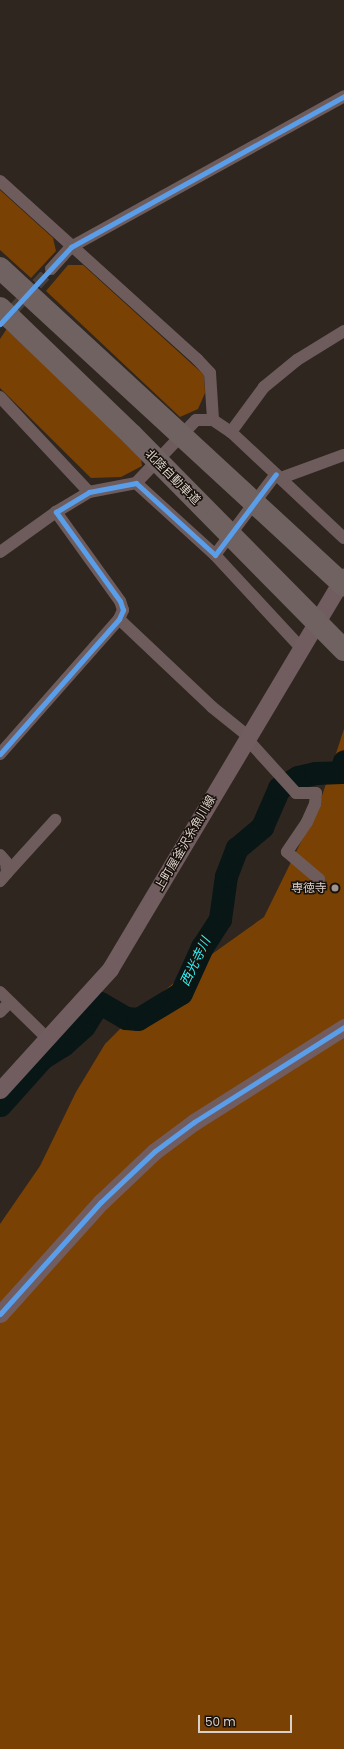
<!DOCTYPE html>
<html>
<head>
<meta charset="utf-8">
<style>
  body { margin:0 }
  #map { position:relative; width:344px; height:1749px; overflow:hidden; background:#2f261f; font-family:Poppins,"Noto Sans JP",sans-serif }
  div>[style] { position:absolute }
  .forest>* { inset:0; background:#7a4104 }
  .river>* { height:23px; margin:-11.5px; padding:0 11.5px; transform-origin:11.5px; border-radius:11.5px; background:#091616 }
  .street-tunnel>* { height:12px; margin-top:-6px; transform-origin:0; background:repeating-linear-gradient(90deg,#494038 0 12px,transparent 0 18px) }
  .street>* { height:12px; margin:-6px; padding:0 6px; transform-origin:6px; border-radius:6px; background:#6e5c5d }
  .secondary>* { height:17px; margin:-8.5px; padding:0 8.5px; transform-origin:8.5px; border-radius:8.5px; background:#715d5f }
  .highway>* { height:22px; margin:-11px; padding:0 11px; transform-origin:11px; border-radius:11px; background:#706261 }
  .cycleway>* { height:5px; margin:-2.5px; padding:0 2.5px; transform-origin:2.5px; border-radius:2.5px; background:#5a9eea }
  .dots>* { width:11px; height:11px; translate:-50% -50%; box-sizing:border-box; border:2px solid #17100b; border-radius:50% }
  span { translate:-50% -50%; white-space:nowrap; text-align:center; line-height:1.15; -webkit-text-stroke:3px #17100b; paint-order:stroke }
  .street-label { font-size:12px; color:#dbd0c8 }
  .poi-label { font-size:12px; color:#dbd0c8 }
  .right { translate:-100% -50%; text-align:right }
  .water-label { font-size:13px; color:#2ef2f7; font-style:italic }
  .scale { position:absolute; left:198px; top:1715px; width:94px; height:18px; box-sizing:border-box; border:2px solid #dbd0c8; border-top:0; padding-left:5px; font-size:12px; line-height:14px; white-space:nowrap; color:#dbd0c8; -webkit-text-stroke:3px #17100b; paint-order:stroke }
</style>
</head>
<body>
<div id="map">
  <div class="forest">
    <i style="clip-path:polygon(0 190px,53px 238px,56px 251px,31px 278px,0 250px)"></i>
    <i style="clip-path:polygon(68px 265px,83px 265px,204px 375px,205px 393px,198px 409px,180px 417px,46px 291px)"></i>
    <i style="clip-path:polygon(8px 327px,141px 458px,142px 466px,121px 477px,91px 478px,0 388px,0 339px)"></i>
    <i style="clip-path:polygon(344px 729px,344px 1749px,0 1749px,0 1224px,40px 1166px,76px 1092px,105px 1044px,133px 1016px,191px 969px,264px 917px,319px 805px)"></i>
  </div>
  <div class="river">
    <i style="left:0;top:1105px;width:63px;rotate:-48.2deg"></i>
    <i style="left:42px;top:1058px;width:25px;rotate:-32deg"></i>
    <i style="left:63px;top:1045px;width:28px;rotate:-42deg"></i>
    <i style="left:84px;top:1026px;width:15px;rotate:-58deg"></i>
    <i style="left:92px;top:1013px;width:9px;rotate:-77deg"></i>
    <i style="left:94px;top:1004px;width:6px;rotate:-9deg"></i>
    <i style="left:100px;top:1003px;width:30px;rotate:30deg"></i>
    <i style="left:126px;top:1018px;width:12px;rotate:5deg"></i>
    <i style="left:138px;top:1019px;width:50px;rotate:-31.2deg"></i>
    <i style="left:181px;top:993px;width:51px;rotate:-65.5deg"></i>
    <i style="left:202px;top:947px;width:33px;rotate:-57deg"></i>
    <i style="left:220px;top:919px;width:43px;rotate:-82.1deg"></i>
    <i style="left:226px;top:876px;width:30px;rotate:-69deg"></i>
    <i style="left:237px;top:848px;width:33px;rotate:-40deg"></i>
    <i style="left:262px;top:827px;width:43px;rotate:-66.4deg"></i>
    <i style="left:279px;top:788px;width:22px;rotate:-30deg"></i>
    <i style="left:298px;top:777px;width:18px;rotate:-13deg"></i>
    <i style="left:316px;top:773px;width:25px;rotate:-2deg"></i>
    <i style="left:341px;top:772px;width:11px;rotate:-75deg"></i>
  </div>
  <div class="street-tunnel">
    <i style="left:0;top:324px;width:75px;rotate:-47.2deg"></i>
  </div>
  <div class="street">
    <i style="left:0;top:181px;width:266px;rotate:42.1deg"></i>
    <i style="left:197px;top:359px;width:19px;rotate:47deg"></i>
    <i style="left:210px;top:373px;width:47px;rotate:86.3deg"></i>
    <i style="left:51px;top:269px;width:30px;rotate:-48deg"></i>
    <i style="left:71px;top:247px;width:312px;rotate:-28.9deg"></i>
    <i style="left:344px;top:331px;width:55px;rotate:148.3deg"></i>
    <i style="left:297px;top:360px;width:43px;rotate:140.7deg"></i>
    <i style="left:264px;top:387px;width:56px;rotate:126.3deg"></i>
    <i style="left:231px;top:432px;width:155px;rotate:43.2deg"></i>
    <i style="left:0;top:397px;width:130px;rotate:46.9deg"></i>
    <i style="left:281px;top:478px;width:67px;rotate:-20.1deg"></i>
    <i style="left:136px;top:483px;width:87px;rotate:-46.4deg"></i>
    <i style="left:196px;top:420px;width:17px"></i>
    <i style="left:213px;top:420px;width:22px;rotate:34deg"></i>
    <i style="left:0;top:552px;width:69px;rotate:-35.5deg"></i>
    <i style="left:215px;top:555px;width:127px;rotate:47.2deg"></i>
    <i style="left:119px;top:619px;width:128px;rotate:43.4deg"></i>
    <i style="left:212px;top:707px;width:46px;rotate:38.9deg"></i>
    <i style="left:247px;top:739px;width:73px;rotate:47.8deg"></i>
    <i style="left:296px;top:793px;width:20px"></i>
    <i style="left:316px;top:793px;width:11px;rotate:95deg"></i>
    <i style="left:315px;top:804px;width:20px;rotate:114deg"></i>
    <i style="left:307px;top:822px;width:36px;rotate:124deg"></i>
    <i style="left:287px;top:852px;width:42px;rotate:40.2deg"></i>
    <i style="left:0;top:754px;width:180px;rotate:-48.6deg"></i>
    <i style="left:119px;top:619px;width:10px;rotate:-66deg"></i>
    <i style="left:123px;top:610px;width:9px;rotate:-108deg"></i>
    <i style="left:120px;top:601px;width:110px;rotate:-125.7deg"></i>
    <i style="left:56px;top:512px;width:39px;rotate:-31deg"></i>
    <i style="left:89px;top:492px;width:48px;rotate:-10.8deg"></i>
    <i style="left:136px;top:483px;width:107px;rotate:42.3deg"></i>
    <i style="left:215px;top:555px;width:101px;rotate:-53deg"></i>
    <i style="left:0;top:855px;width:9px;rotate:49deg"></i>
    <i style="left:6px;top:862px;width:11px;rotate:85deg"></i>
    <i style="left:7px;top:873px;width:11px;rotate:131deg"></i>
    <i style="left:7px;top:873px;width:72px;rotate:-47.8deg"></i>
    <i style="left:0;top:992px;width:66px;rotate:44.4deg"></i>
    <i style="left:0;top:1012px;width:14px;rotate:-45deg"></i>
  </div>
  <div class="secondary">
    <i style="left:0;top:1090px;width:164px;rotate:-47.7deg"></i>
    <i style="left:110px;top:969px;width:457px;rotate:-59.2deg"></i>
    <i style="left:0;top:1314px;width:151px;rotate:-48deg"></i>
    <i style="left:101px;top:1202px;width:74px;rotate:-43.4deg"></i>
    <i style="left:155px;top:1151px;width:49px;rotate:-36.6deg"></i>
    <i style="left:194px;top:1122px;width:178px;rotate:-32.3deg"></i>
  </div>
  <div class="highway">
    <i style="left:0;top:268px;width:468px;rotate:42.7deg"></i>
    <i style="left:0;top:308px;width:183px;rotate:43.9deg"></i>
    <i style="left:132px;top:435px;width:302px;rotate:45.4deg"></i>
  </div>
  <div class="cycleway">
    <i style="left:0;top:324px;width:105px;rotate:-47.3deg"></i>
    <i style="left:71px;top:247px;width:312px;rotate:-28.9deg"></i>
    <i style="left:0;top:754px;width:180px;rotate:-48.6deg"></i>
    <i style="left:119px;top:619px;width:10px;rotate:-66deg"></i>
    <i style="left:123px;top:610px;width:9px;rotate:-108deg"></i>
    <i style="left:120px;top:601px;width:110px;rotate:-125.7deg"></i>
    <i style="left:56px;top:512px;width:39px;rotate:-31deg"></i>
    <i style="left:89px;top:492px;width:48px;rotate:-10.8deg"></i>
    <i style="left:136px;top:483px;width:107px;rotate:42.3deg"></i>
    <i style="left:215px;top:555px;width:101px;rotate:-53deg"></i>
    <i style="left:0;top:1314px;width:151px;rotate:-48deg"></i>
    <i style="left:101px;top:1202px;width:74px;rotate:-43.4deg"></i>
    <i style="left:155px;top:1151px;width:49px;rotate:-36.6deg"></i>
    <i style="left:194px;top:1122px;width:178px;rotate:-32.3deg"></i>
  </div>
  <div class="dots">
    <i style="left:335px;top:888px;background:#9f948d"></i>
  </div>
  <div class="street-label">
    <span style="left:173px;top:477px;rotate:45deg">北陸自動車道</span>
    <span style="left:185px;top:843px;rotate:-60deg">上町屋釜沢糸魚川線</span>
  </div>
  <div class="poi-label">
    <span class="right" style="left:327px;top:888px">専徳寺</span>
  </div>
  <div class="water-label">
    <span style="left:196px;top:962px;rotate:-64deg">西光寺川</span>
  </div>
  <div class="scale">50 m</div>
</div>
</body>
</html>
